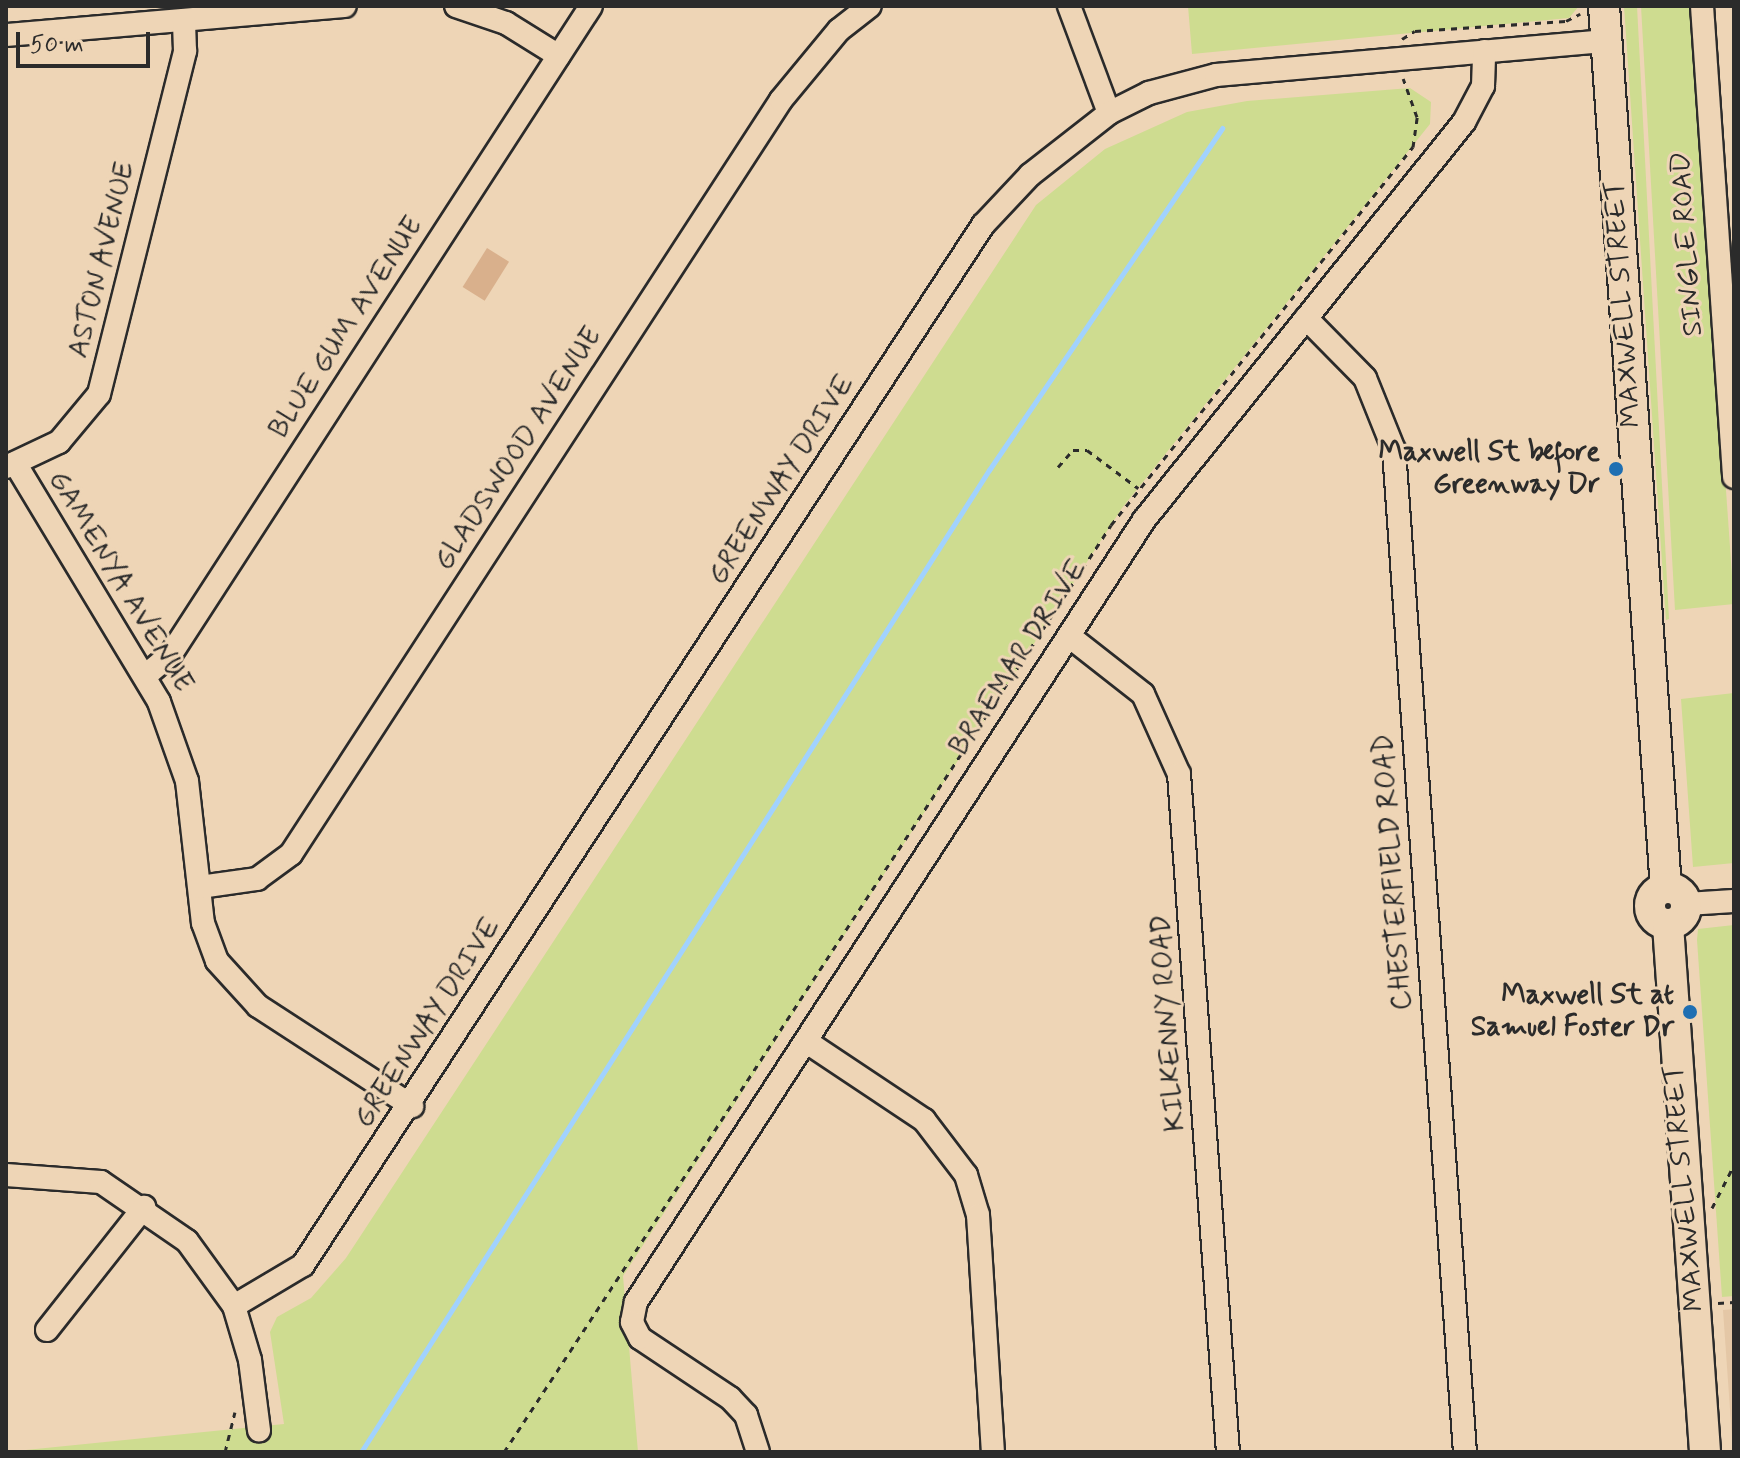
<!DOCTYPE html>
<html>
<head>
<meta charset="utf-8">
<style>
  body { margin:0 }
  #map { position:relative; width:1740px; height:1458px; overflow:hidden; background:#eed5b6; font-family:Mynerve,sans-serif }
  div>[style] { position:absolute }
  .built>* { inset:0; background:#e4c7a6 }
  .green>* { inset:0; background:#cedc90 }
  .stream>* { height:5px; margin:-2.5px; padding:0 2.5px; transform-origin:2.5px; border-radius:2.5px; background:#a1d2fe }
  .building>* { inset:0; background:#d9b08c; transform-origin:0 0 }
  .path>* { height:3px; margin-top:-1.5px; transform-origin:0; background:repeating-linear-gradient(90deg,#2b2b2b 0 6px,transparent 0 12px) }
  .roads { filter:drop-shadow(2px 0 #2b2b2b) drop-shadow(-2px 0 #2b2b2b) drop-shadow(0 2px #2b2b2b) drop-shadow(0 -2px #2b2b2b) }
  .minor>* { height:22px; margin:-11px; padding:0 11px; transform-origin:11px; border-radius:11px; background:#eed5b6 }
  .secondary>* { height:30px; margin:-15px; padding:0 15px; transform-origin:15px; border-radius:15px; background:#eed5b6 }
  .secondary>.ring { margin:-15px; padding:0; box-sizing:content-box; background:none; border:30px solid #eed5b6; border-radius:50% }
  .dots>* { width:22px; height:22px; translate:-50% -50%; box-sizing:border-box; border:4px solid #eed5b6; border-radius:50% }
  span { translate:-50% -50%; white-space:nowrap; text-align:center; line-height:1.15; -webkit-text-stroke:6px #eed5b6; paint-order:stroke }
  .street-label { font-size:28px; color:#2b2b2b }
  .poi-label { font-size:28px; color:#2b2b2b; font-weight:700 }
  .right { translate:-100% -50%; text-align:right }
  .frame { position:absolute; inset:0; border:8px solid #2b2b2b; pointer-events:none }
  .scale { position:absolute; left:16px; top:32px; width:134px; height:36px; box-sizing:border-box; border:4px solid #2b2b2b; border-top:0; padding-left:10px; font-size:24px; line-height:28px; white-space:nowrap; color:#2b2b2b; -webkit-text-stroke:6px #eed5b6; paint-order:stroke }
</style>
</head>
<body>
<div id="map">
  <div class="built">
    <i style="clip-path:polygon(1734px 1309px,1734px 1452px,1733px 1452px,1723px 1310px)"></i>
  </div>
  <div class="green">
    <i style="clip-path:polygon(1188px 6px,1579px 6px,1569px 18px,1192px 54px)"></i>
    <i style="clip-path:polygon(1624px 6px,1637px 6px,1669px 619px,1666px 620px)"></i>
    <i style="clip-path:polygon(1641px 6px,1692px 6px,1734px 604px,1675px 610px)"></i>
    <i style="clip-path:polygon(1410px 88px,1431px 102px,1430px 124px,1122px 508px,623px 1276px,638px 1452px,6px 1452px,284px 1424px,270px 1332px,277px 1317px,311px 1298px,346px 1258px,1036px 205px,1105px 149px,1187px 112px,1247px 101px)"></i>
    <i style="clip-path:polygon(1734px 693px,1734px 863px,1693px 867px,1681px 699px)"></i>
    <i style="clip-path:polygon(1734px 925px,1734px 1296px,1722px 1297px,1697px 940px,1698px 929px)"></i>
  </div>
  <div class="stream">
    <i style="left:361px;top:1452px;width:1166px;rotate:-57.4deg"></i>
    <i style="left:989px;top:470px;width:414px;rotate:-55.7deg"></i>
  </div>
  <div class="building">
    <i style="left:487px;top:248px;width:26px;height:46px;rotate:32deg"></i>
  </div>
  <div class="path">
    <i style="left:1402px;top:39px;width:15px;rotate:-32deg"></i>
    <i style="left:1415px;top:31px;width:151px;rotate:-3.8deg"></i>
    <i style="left:1566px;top:21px;width:16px;rotate:-27deg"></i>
    <i style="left:1058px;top:467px;width:23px;rotate:-49deg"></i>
    <i style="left:1073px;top:450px;width:14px"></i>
    <i style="left:1087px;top:450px;width:64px;rotate:36.7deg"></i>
    <i style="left:1712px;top:1208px;width:48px;rotate:-62.9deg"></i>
    <i style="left:1718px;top:1303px;width:16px;rotate:-4deg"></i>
    <i style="left:225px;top:1452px;width:41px;rotate:-76deg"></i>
    <i style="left:504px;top:1452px;width:1108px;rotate:-56.78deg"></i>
    <i style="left:1111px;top:525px;width:484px;rotate:-51.4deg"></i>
    <i style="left:1413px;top:147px;width:30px;rotate:-82deg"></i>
    <i style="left:1417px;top:117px;width:41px;rotate:-109.7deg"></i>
  </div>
  <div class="roads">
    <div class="minor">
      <i style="left:456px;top:6px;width:53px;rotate:18.8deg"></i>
      <i style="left:506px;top:23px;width:62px;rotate:31.9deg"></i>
      <i style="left:1069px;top:6px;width:114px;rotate:69.5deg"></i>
      <i style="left:1702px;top:6px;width:472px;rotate:86.1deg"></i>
      <i style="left:6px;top:35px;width:340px;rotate:-4.9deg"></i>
      <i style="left:1306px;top:318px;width:84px;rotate:45.5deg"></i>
      <i style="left:1365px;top:378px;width:78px;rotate:68.1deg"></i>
      <i style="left:1394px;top:450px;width:1005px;rotate:85.95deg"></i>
      <i style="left:15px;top:463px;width:279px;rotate:58.9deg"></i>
      <i style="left:159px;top:702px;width:84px;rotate:70.5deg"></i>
      <i style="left:187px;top:781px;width:143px;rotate:83.6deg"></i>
      <i style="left:203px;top:923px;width:40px;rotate:69.8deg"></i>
      <i style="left:217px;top:961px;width:61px;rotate:47.7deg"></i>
      <i style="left:258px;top:1006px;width:184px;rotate:33deg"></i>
      <i style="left:6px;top:467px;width:59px;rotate:-25.3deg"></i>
      <i style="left:59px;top:442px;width:62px;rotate:-50.2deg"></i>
      <i style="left:99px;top:394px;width:354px;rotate:-75.9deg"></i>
      <i style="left:185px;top:51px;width:31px;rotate:-92deg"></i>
      <i style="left:1069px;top:636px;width:94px;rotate:38.1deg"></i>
      <i style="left:1143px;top:694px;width:88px;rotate:65.8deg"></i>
      <i style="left:1179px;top:774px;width:680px;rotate:85.87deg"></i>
      <i style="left:145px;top:676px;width:34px;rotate:-40deg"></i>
      <i style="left:171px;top:654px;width:772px;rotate:-57.05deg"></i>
      <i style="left:200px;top:887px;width:58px;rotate:-8deg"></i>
      <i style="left:257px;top:879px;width:42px;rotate:-36.3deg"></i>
      <i style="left:291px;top:854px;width:899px;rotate:-56.98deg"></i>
      <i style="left:781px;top:100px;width:91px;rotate:-50.4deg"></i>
      <i style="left:839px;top:30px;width:39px;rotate:-38deg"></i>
      <i style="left:1686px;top:904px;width:48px;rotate:-3.6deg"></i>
      <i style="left:807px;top:1042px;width:141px;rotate:33.7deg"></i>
      <i style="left:924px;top:1120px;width:69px;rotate:52.6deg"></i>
      <i style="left:966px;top:1175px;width:42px;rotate:73.3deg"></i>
      <i style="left:978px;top:1215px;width:237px;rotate:86.4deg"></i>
      <i style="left:6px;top:1175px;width:95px;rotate:4.2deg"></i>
      <i style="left:101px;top:1182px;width:104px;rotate:34.5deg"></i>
      <i style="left:187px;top:1241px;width:80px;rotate:54.1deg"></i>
      <i style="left:234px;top:1306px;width:56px;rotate:73.5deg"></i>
      <i style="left:250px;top:1360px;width:71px;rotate:82.7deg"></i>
      <i style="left:234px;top:1306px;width:80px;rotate:-30.7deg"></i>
      <i style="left:303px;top:1265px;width:1243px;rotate:-56.82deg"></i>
      <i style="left:983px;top:225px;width:69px;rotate:-46.8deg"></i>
      <i style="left:1030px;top:175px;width:100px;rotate:-38.1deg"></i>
      <i style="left:1109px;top:113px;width:45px;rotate:-26.6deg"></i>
      <i style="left:1149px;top:93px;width:69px;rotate:-15deg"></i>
      <i style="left:1216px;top:75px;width:392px;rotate:-5deg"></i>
      <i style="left:47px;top:1330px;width:157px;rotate:-51.7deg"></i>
      <i style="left:758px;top:1452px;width:39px;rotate:-108deg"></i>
      <i style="left:746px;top:1415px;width:23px;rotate:-133deg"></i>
      <i style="left:730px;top:1398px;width:108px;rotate:-146.3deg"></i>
      <i style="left:640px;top:1338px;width:18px;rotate:-117deg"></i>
      <i style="left:632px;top:1322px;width:20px;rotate:-79deg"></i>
      <i style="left:636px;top:1302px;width:933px;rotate:-56.99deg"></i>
      <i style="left:1144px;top:520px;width:511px;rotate:-51.2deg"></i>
      <i style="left:1464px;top:122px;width:41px;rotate:-62.2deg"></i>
      <i style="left:1483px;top:86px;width:35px;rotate:-88deg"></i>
    </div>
    <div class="secondary">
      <i style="left:1604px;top:6px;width:884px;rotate:85.98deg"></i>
      <i class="ring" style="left:1650px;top:888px;width:6px;height:6px"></i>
      <i style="left:1668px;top:925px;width:528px;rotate:85.98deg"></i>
    </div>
  </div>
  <div class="dots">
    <i style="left:1616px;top:469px;background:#1f6fb2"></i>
    <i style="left:1690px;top:1012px;background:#1f6fb2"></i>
  </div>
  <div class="street-label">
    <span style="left:1688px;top:244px;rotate:-94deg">SINGLE ROAD</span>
    <span style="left:103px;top:260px;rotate:-76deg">ASTON AVENUE</span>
    <span style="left:1624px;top:304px;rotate:-94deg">MAXWELL STREET</span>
    <span style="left:347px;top:328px;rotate:-57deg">BLUE GUM AVENUE</span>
    <span style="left:519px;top:449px;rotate:-57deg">GLADSWOOD AVENUE</span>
    <span style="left:782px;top:480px;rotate:-57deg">GREENWAY DRIVE</span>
    <span style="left:120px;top:582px;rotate:59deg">GAMENYA AVENUE</span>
    <span style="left:1019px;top:658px;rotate:-57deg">BRAEMAR DRIVE</span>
    <span style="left:1394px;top:872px;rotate:-94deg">CHESTERFIELD ROAD</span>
    <span style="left:428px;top:1023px;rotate:-57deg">GREENWAY DRIVE</span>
    <span style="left:1169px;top:1023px;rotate:-94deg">KILKENNY ROAD</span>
    <span style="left:1685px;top:1188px;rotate:-95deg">MAXWELL STREET</span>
  </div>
  <div class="poi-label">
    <span class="right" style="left:1600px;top:469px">Maxwell St before<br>Greenway Dr</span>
    <span class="right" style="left:1674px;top:1012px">Maxwell St at<br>Samuel Foster Dr</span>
  </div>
  <div class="frame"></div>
  <div class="scale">50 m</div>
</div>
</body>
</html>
